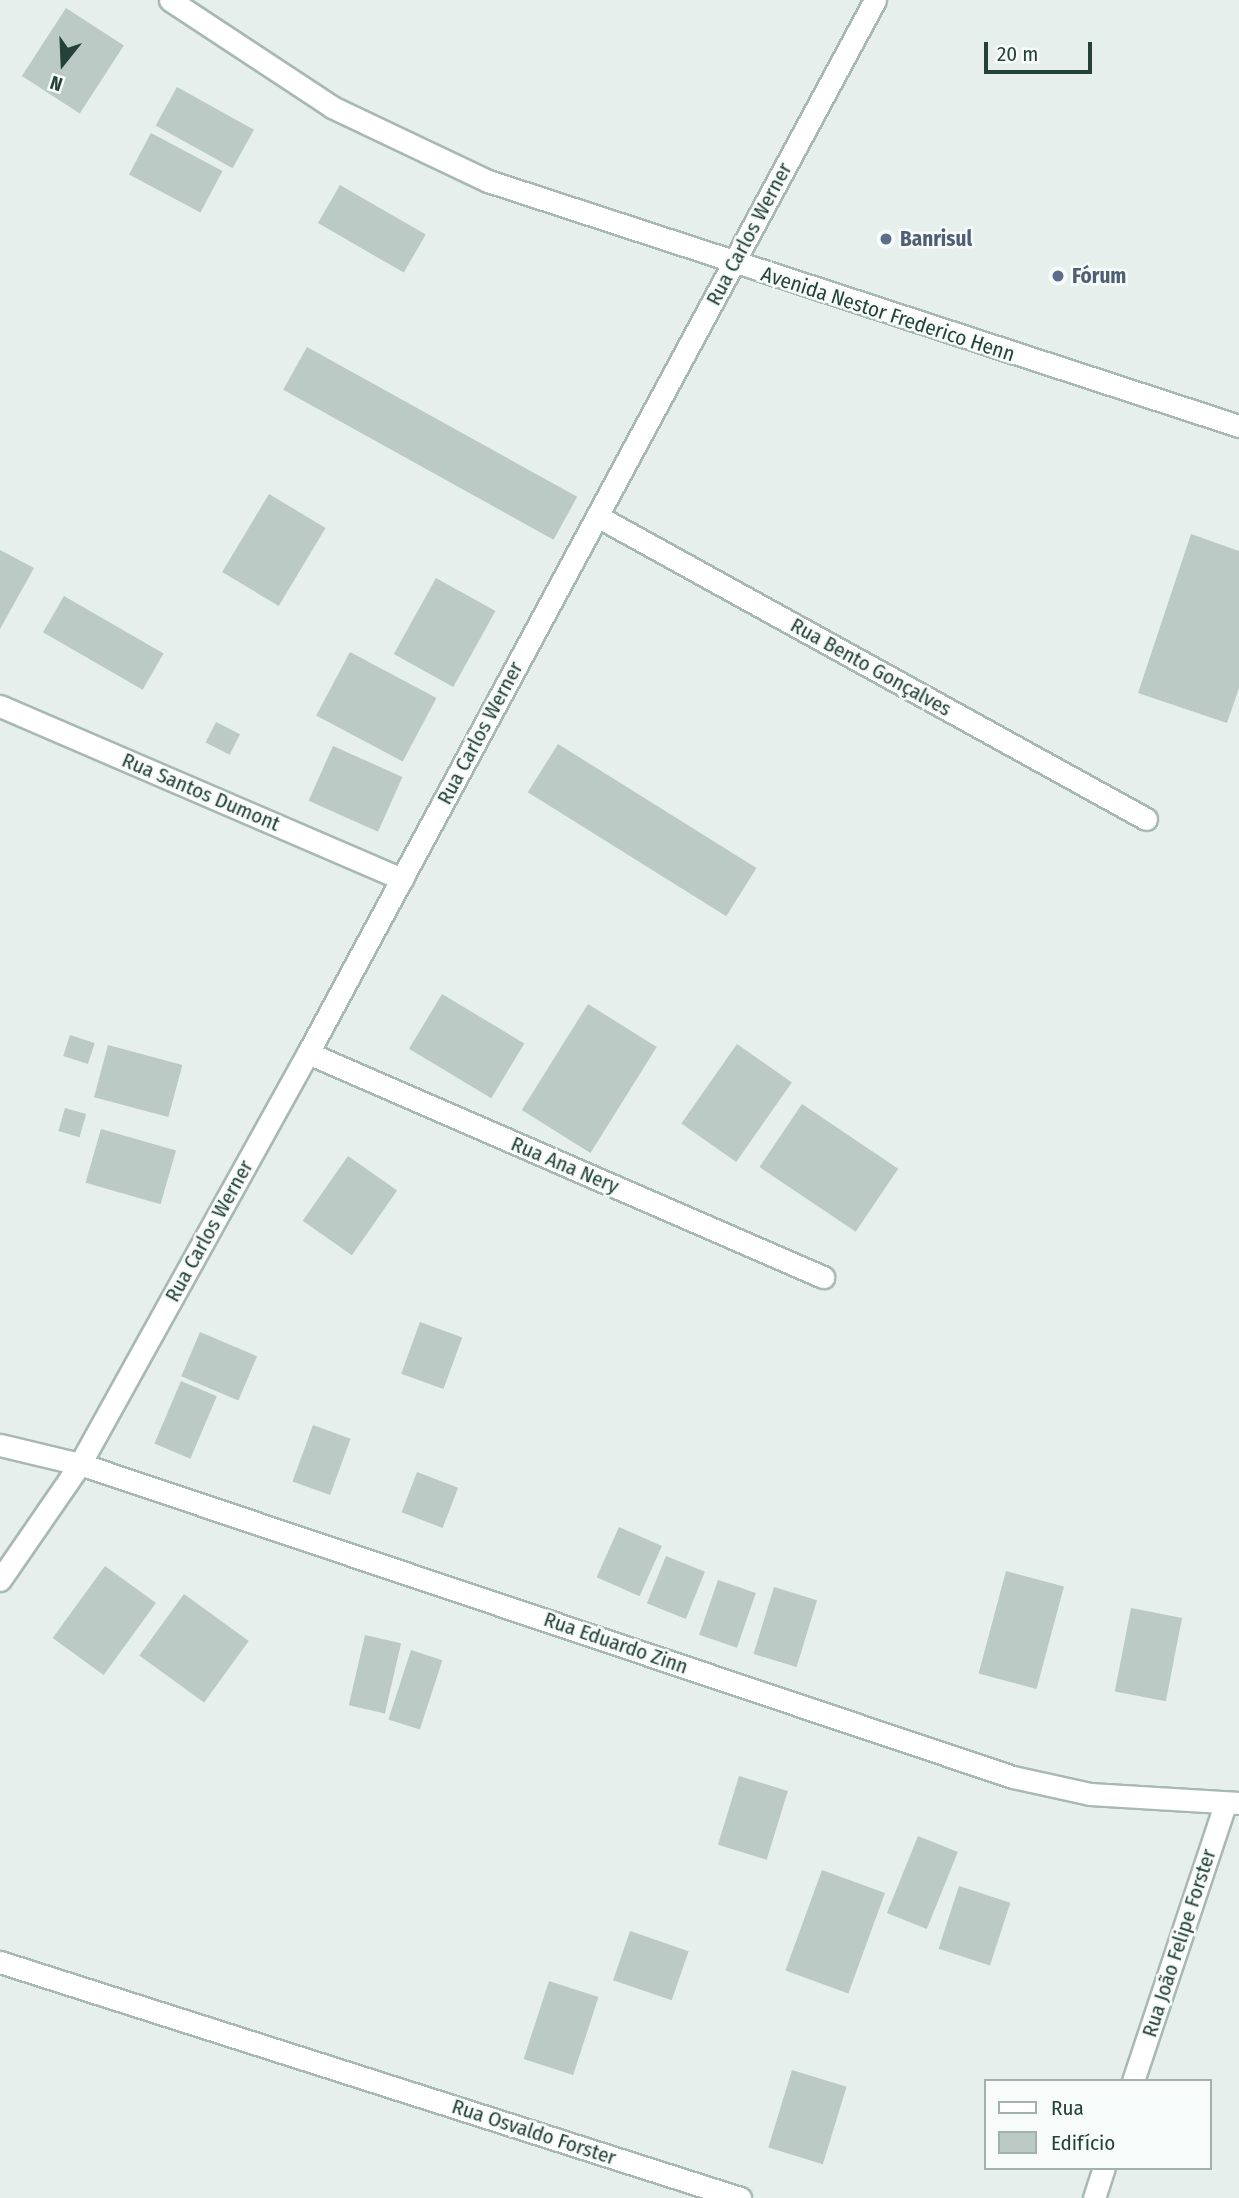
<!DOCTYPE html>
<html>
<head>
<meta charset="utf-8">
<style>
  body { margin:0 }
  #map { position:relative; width:1239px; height:2198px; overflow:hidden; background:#e6efeb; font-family:"Fira Sans Condensed",sans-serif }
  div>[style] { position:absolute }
  .building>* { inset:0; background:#bbcac4; transform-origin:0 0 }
  .roads { filter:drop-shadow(2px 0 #a8b8b2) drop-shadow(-2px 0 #a8b8b2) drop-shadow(0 2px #a8b8b2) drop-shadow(0 -2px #a8b8b2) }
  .minor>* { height:21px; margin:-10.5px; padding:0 10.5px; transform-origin:10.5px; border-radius:10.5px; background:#fff }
  .dots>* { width:19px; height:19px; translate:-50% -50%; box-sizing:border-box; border:4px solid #f7fbf9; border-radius:50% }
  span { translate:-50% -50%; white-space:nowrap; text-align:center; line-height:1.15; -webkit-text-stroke:5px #f7fbf9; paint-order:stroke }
  .street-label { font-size:21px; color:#24423a }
  .service-label { font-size:21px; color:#4e5e75; font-weight:700 }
  .left { translate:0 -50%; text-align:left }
  .legend { position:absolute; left:984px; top:2079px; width:228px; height:91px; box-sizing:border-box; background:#f7fbf9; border:2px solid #a3b1ad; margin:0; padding:9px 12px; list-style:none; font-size:21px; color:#24423a }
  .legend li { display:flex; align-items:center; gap:14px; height:35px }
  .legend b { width:35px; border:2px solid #a3b1ad }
  .north { position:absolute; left:28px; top:28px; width:70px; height:70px; -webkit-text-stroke:5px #f7fbf9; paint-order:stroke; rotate:198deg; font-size:19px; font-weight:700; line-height:28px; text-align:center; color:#24423a }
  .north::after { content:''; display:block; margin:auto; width:24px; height:32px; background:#24423a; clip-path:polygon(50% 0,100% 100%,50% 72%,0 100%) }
  .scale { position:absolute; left:984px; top:42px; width:108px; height:32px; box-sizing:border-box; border:4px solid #24423a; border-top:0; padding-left:9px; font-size:21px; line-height:24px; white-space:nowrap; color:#24423a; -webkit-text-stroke:5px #f7fbf9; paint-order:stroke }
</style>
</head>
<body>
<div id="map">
  <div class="building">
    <i style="left:66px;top:8px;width:69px;height:81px;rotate:33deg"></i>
    <i style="left:177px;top:87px;width:88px;height:44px;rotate:29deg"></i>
    <i style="left:151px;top:133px;width:81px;height:47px;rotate:28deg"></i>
    <i style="left:340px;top:185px;width:99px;height:44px;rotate:30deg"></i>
    <i style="left:307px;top:347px;width:309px;height:49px;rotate:29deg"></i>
    <i style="left:269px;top:494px;width:66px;height:91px;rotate:31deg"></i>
    <i style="clip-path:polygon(1191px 534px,1239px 551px,1239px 688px,1227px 723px,1138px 693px)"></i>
    <i style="clip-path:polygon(0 550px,34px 568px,0 629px)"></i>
    <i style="left:436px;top:578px;width:68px;height:87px;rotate:29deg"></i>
    <i style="left:64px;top:596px;width:115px;height:42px;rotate:30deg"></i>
    <i style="left:350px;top:652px;width:98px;height:72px;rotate:28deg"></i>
    <i style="left:216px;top:722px;width:27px;height:23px;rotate:27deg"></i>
    <i style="left:558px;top:744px;width:234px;height:57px;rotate:32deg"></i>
    <i style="left:333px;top:746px;width:76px;height:60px;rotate:24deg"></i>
    <i style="left:442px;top:994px;width:96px;height:64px;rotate:31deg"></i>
    <i style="left:588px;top:1004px;width:81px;height:125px;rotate:32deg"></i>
    <i style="left:70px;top:1035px;width:26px;height:22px;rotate:18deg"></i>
    <i style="left:737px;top:1044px;width:67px;height:97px;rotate:35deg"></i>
    <i style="left:108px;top:1045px;width:77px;height:54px;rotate:15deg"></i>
    <i style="left:802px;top:1104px;width:116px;height:76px;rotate:34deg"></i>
    <i style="left:65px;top:1108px;width:22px;height:24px;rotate:16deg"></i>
    <i style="left:101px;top:1129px;width:78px;height:56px;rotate:16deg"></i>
    <i style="left:348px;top:1156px;width:60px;height:79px;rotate:35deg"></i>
    <i style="left:420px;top:1322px;width:45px;height:55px;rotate:20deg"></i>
    <i style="left:200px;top:1332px;width:62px;height:48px;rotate:23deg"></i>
    <i style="left:181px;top:1381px;width:39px;height:68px;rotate:23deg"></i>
    <i style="left:313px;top:1425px;width:40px;height:60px;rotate:20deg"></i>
    <i style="left:417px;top:1472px;width:44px;height:43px;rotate:21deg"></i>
    <i style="left:619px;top:1527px;width:47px;height:55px;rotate:24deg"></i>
    <i style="left:666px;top:1556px;width:42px;height:51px;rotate:22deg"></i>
    <i style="left:105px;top:1566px;width:63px;height:89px;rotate:36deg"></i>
    <i style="left:1006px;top:1571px;width:60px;height:106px;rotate:15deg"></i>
    <i style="left:718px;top:1580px;width:40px;height:58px;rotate:19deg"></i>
    <i style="left:774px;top:1587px;width:45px;height:70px;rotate:17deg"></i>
    <i style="left:184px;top:1594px;width:80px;height:76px;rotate:36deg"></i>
    <i style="left:1131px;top:1608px;width:52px;height:85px;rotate:11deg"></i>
    <i style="left:365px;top:1635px;width:37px;height:72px;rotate:13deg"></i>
    <i style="left:411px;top:1650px;width:33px;height:73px;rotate:18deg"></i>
    <i style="left:739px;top:1776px;width:51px;height:72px;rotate:17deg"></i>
    <i style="left:918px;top:1836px;width:43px;height:83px;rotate:22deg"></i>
    <i style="left:822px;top:1870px;width:67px;height:107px;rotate:20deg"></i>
    <i style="left:959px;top:1886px;width:54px;height:66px;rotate:18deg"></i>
    <i style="left:630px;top:1931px;width:62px;height:52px;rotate:19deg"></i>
    <i style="left:549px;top:1981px;width:52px;height:82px;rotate:18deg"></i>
    <i style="left:792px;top:2070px;width:57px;height:81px;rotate:17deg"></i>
  </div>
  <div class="roads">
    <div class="minor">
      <i style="left:170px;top:0;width:194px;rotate:33.4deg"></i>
      <i style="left:332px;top:107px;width:173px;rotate:25.4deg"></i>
      <i style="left:488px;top:181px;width:790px;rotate:18.07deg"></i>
      <i style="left:597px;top:516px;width:627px;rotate:28.89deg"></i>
      <i style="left:0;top:706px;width:438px;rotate:23.3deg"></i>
      <i style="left:308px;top:1053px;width:562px;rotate:23.51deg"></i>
      <i style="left:0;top:1445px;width:82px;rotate:13.4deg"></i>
      <i style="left:80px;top:1464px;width:984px;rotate:18.55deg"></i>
      <i style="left:1013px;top:1777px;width:79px;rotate:12.4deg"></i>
      <i style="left:1090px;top:1794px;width:149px;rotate:3.5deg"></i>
      <i style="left:0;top:1580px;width:141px;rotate:-55.4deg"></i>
      <i style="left:80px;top:1464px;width:470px;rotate:-61deg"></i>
      <i style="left:308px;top:1053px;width:1196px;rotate:-61.7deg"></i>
      <i style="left:0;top:1962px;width:777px;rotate:17.69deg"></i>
      <i style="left:1133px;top:2081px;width:291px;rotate:-71.6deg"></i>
      <i style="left:1094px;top:2198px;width:32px;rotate:-72deg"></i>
    </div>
  </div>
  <div class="dots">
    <i style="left:886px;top:239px;background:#5c6f8a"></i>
    <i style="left:1058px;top:276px;background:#5c6f8a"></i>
  </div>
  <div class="street-label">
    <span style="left:749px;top:234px;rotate:-62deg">Rua Carlos Werner</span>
    <span style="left:888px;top:314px;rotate:18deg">Avenida Nestor Frederico Henn</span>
    <span style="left:871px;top:667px;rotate:29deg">Rua Bento Gonçalves</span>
    <span style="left:480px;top:733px;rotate:-62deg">Rua Carlos Werner</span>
    <span style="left:201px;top:792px;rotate:23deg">Rua Santos Dumont</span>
    <span style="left:565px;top:1165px;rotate:23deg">Rua Ana Nery</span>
    <span style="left:209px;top:1231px;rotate:-61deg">Rua Carlos Werner</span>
    <span style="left:616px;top:1643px;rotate:19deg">Rua Eduardo Zinn</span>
    <span style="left:1179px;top:1943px;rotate:-72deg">Rua João Felipe Forster</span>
    <span style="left:534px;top:2132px;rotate:18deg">Rua Osvaldo Forster</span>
  </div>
  <div class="service-label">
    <span class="left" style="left:900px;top:239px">Banrisul</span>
    <span class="left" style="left:1072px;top:276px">Fórum</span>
  </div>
  <ul class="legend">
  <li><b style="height:9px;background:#fff"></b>Rua</li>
  <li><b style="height:19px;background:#bbcac4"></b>Edifício</li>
  </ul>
  <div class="north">N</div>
  <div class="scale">20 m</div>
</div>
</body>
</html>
